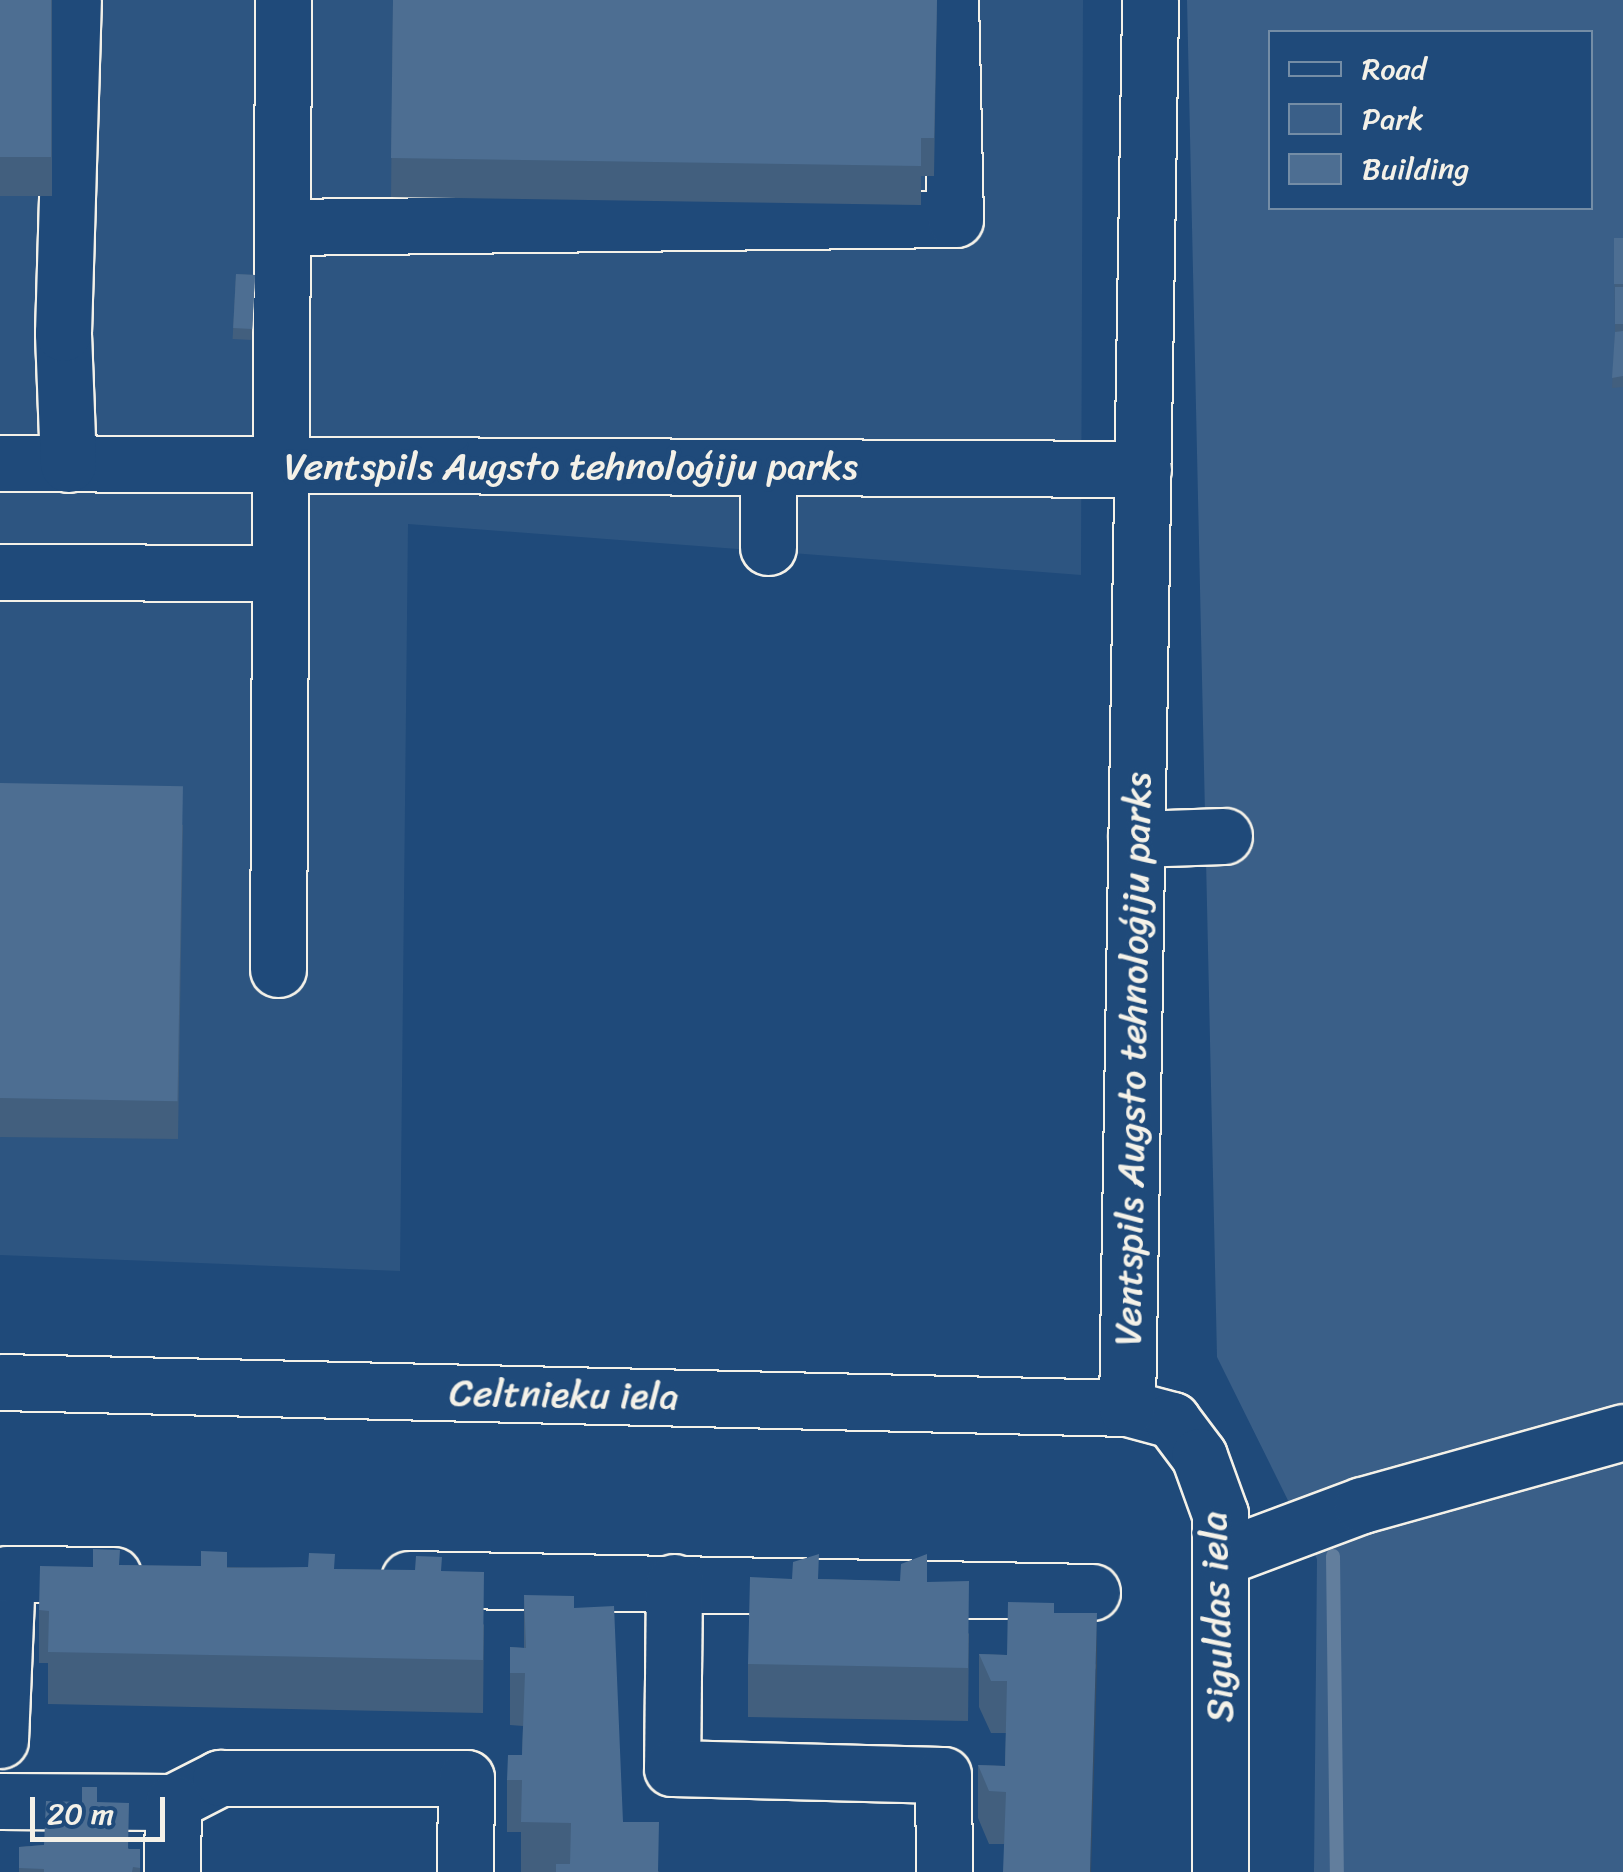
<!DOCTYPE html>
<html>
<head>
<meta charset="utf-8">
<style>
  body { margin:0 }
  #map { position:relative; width:1623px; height:1872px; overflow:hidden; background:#1f4a7a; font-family:Sriracha,sans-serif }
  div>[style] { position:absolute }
  .built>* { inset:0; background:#2d5581 }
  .green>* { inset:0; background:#3a5f88 }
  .stream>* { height:14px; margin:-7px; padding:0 7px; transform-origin:7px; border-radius:7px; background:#627e9d }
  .roads { filter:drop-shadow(2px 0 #f4f1e8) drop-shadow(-2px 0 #f4f1e8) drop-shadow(0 2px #f4f1e8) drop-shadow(0 -2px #f4f1e8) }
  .minor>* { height:55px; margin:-27.5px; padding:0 27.5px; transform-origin:27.5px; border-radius:27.5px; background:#1f4a7a }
  .wall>* { inset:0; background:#425f7e; transform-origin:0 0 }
  .shaded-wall>* { inset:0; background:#364d66 }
  .building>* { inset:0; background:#4d6e92; transform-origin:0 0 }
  span { translate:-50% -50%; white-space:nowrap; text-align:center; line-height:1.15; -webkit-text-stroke:10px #1f4a7a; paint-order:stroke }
  .street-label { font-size:38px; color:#f4f1e8 }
  .legend { position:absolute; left:1268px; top:30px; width:325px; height:180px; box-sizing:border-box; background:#1f4a7a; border:2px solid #748da6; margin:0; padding:12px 18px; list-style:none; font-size:30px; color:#f4f1e8 }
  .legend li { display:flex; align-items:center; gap:20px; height:50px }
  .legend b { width:50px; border:2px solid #748da6 }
  .scale { position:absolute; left:30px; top:1797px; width:135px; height:45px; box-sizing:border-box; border:5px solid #f4f1e8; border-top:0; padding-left:12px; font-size:30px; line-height:35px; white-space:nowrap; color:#f4f1e8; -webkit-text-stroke:8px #1f4a7a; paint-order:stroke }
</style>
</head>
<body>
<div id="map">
  <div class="built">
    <i style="clip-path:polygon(0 0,1083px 0,1081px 575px,408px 524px,400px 1271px,0 1255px)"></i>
  </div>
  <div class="green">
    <i style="clip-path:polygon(evenodd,1187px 0,1623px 0,1623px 1872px,1314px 1872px,1317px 1559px,1217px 1357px,1187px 0,1270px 32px,1590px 32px,1590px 208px,1270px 208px,1270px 32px)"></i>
  </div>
  <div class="stream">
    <i style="left:1333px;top:1556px;width:316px;rotate:89.3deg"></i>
  </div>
  <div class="roads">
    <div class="minor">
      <i style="left:282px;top:227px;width:673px;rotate:-0.68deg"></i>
      <i style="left:955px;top:219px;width:219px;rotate:-91.3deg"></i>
      <i style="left:0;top:463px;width:1143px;rotate:0.3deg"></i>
      <i style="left:68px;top:464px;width:131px;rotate:-92.2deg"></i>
      <i style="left:63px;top:333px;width:333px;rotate:-88.3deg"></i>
      <i style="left:768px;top:468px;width:79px;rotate:90deg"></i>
      <i style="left:0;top:572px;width:278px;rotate:0.2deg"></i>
      <i style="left:1136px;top:839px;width:88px;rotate:-2deg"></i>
      <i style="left:278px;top:969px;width:969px;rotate:-89.7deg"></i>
      <i style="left:0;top:1382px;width:1127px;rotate:1.32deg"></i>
      <i style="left:1127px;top:1408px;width:47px;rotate:14.9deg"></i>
      <i style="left:1172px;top:1420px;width:45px;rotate:53.1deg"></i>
      <i style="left:1199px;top:1456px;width:62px;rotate:70.1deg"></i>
      <i style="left:1220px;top:1514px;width:358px;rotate:90deg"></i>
      <i style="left:1127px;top:1408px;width:1408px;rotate:-89.06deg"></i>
      <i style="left:1223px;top:1557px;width:148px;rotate:-20.5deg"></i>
      <i style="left:1362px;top:1505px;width:271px;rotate:-15.6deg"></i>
      <i style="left:409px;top:1579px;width:683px;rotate:1.09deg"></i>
      <i style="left:674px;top:1582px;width:186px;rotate:90.6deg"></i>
      <i style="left:672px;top:1768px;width:271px;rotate:1.5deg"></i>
      <i style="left:943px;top:1775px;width:97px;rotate:89.4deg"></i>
      <i style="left:0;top:1740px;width:166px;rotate:-87.6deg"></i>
      <i style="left:7px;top:1574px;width:106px;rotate:0.5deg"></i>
      <i style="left:0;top:1801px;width:173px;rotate:0.3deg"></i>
      <i style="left:173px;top:1802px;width:53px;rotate:-27.1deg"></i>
      <i style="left:220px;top:1778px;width:246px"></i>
      <i style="left:466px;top:1778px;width:94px;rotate:90.6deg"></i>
      <i style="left:172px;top:1872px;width:70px;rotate:-89.2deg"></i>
    </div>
  </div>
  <div class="wall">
    <i style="left:0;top:0;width:52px;height:196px"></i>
    <i style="clip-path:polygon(393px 0,937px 0,934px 176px,921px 176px,921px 205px,391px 197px)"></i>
    <i style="clip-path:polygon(1614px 238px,1623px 238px,1623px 387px,1612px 388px,1615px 334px)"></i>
    <i style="left:236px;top:274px;width:19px;height:65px;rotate:3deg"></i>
    <i style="clip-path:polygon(0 783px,183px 825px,178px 1139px,0 1137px)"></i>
    <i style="clip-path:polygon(120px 1565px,442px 1571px,484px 1625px,483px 1713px,48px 1704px,48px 1663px,39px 1663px,39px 1610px,93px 1567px)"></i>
    <i style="clip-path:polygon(819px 1579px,927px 1582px,969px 1634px,968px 1721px,748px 1717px,748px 1664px)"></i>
    <i style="clip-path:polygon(524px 1595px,574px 1608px,623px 1822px,659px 1872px,521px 1872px,521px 1832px,507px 1832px,507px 1780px,522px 1755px,523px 1726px,510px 1725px,510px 1647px,524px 1648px)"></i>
    <i style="clip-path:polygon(1054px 1613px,1097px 1666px,1004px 1844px,989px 1844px,978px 1818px,978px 1765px,1005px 1766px,1006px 1733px,991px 1733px,979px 1707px,979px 1654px,1007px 1655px)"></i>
    <i style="clip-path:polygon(97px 1802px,129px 1849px,140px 1849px,140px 1872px,19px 1872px,19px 1847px,44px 1845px)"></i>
  </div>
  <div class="shaded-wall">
    <i style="clip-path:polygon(1097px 1613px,1097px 1666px,1091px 1872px,1090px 1872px)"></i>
  </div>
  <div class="building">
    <i style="left:0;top:0;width:51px;height:157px"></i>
    <i style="clip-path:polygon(393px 0,937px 0,934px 138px,921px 138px,921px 166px,391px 158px)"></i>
    <i style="left:1614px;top:238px;width:9px;height:46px"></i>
    <i style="left:236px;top:274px;width:19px;height:54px;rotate:3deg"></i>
    <i style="left:1615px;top:287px;width:8px;height:37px"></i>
    <i style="clip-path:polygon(1623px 331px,1623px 376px,1612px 378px,1615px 332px)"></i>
    <i style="left:0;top:783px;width:183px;height:315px;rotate:1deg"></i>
    <i style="clip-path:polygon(93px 1549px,120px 1550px,119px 1565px,201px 1566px,201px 1551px,227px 1552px,227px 1568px,308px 1567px,309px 1553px,335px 1554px,334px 1569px,415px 1570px,416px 1556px,442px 1557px,441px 1571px,484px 1572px,483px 1660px,48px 1652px,49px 1611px,39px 1610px,40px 1566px,93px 1567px)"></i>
    <i style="clip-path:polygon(819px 1554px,818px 1579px,900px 1581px,901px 1564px,927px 1554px,927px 1582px,969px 1581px,968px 1668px,748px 1664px,750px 1577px,792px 1579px,793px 1562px)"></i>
    <i style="clip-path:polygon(524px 1595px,574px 1596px,574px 1608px,614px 1606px,623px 1822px,659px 1822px,658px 1872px,556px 1872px,556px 1864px,570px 1864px,571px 1823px,521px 1822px,522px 1780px,507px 1780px,508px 1755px,522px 1755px,525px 1673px,510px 1673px,510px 1647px,526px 1648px)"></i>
    <i style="clip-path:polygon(1008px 1602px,1054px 1603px,1054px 1613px,1097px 1613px,1090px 1872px,1003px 1872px,1006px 1792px,989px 1791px,978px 1765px,1005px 1766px,1007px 1681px,991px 1681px,979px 1654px,1007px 1655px)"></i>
    <i style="clip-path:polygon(82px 1787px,97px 1787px,97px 1802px,129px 1803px,128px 1849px,140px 1849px,140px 1868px,133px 1867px,132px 1872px,44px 1872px,44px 1869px,19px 1868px,19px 1847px,44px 1845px,46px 1801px,82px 1802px)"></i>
  </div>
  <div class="street-label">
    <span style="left:571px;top:467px">Ventspils Augsto tehnoloģiju parks</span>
    <span style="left:1133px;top:1059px;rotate:-89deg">Ventspils Augsto tehnoloģiju parks</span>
    <span style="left:564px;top:1395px;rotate:1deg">Celtnieku iela</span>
    <span style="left:1217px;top:1617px;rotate:-92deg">Siguldas iela</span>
  </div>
  <ul class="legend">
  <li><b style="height:12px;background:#1f4a7a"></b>Road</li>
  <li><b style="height:28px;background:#3a5f88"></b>Park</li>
  <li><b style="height:28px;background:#4d6e92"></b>Building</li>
  </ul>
  <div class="scale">20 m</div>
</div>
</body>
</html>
